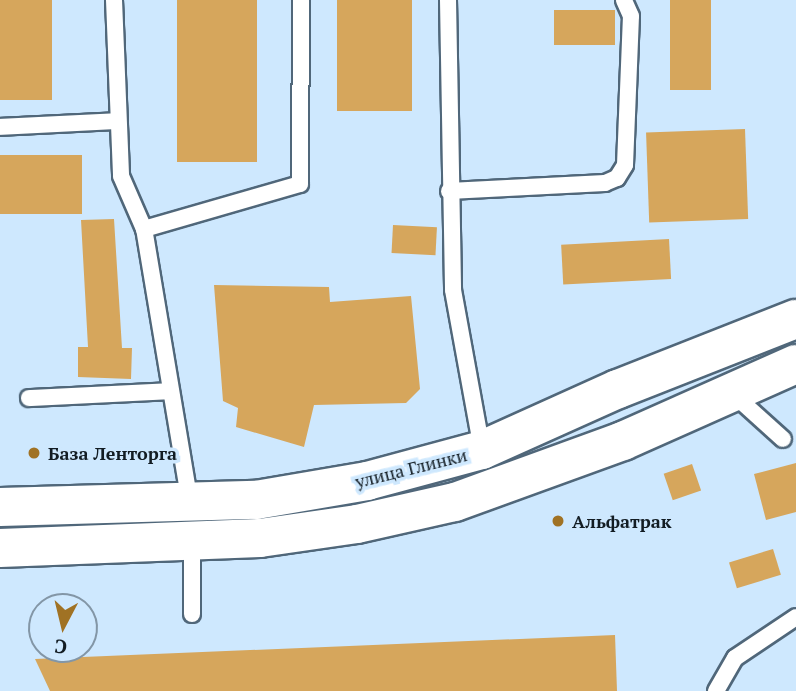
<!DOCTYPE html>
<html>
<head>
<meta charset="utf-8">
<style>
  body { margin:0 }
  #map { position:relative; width:796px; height:691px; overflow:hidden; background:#cee8fe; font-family:"PT Serif",serif }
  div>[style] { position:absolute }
  .building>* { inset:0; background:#d6a65c; transform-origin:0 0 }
  .roads { filter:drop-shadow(2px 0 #50677a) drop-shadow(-2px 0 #50677a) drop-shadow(0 2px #50677a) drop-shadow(0 -2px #50677a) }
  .lane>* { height:16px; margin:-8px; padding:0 8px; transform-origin:8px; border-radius:8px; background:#fff }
  .highway>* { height:38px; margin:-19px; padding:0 19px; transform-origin:19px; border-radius:19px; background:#fff }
  .dots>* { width:19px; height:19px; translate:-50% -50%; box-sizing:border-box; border:4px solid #cee8fe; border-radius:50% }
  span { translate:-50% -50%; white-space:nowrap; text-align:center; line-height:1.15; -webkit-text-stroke:7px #cee8fe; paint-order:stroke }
  .poi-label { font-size:18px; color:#121c23; font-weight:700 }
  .left { translate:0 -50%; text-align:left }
  .street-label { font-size:18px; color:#121c23 }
  .north { position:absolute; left:28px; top:593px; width:70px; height:70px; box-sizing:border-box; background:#cee8fe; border:2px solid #8396a6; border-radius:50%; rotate:187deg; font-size:19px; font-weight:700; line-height:28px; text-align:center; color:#121c23 }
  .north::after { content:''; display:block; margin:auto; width:24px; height:32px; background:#a07224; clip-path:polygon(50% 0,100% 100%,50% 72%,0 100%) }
</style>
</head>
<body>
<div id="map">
  <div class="building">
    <i style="left:0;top:0;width:52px;height:100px"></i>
    <i style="left:177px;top:0;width:80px;height:162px"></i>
    <i style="left:337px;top:0;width:75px;height:111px"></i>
    <i style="left:670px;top:0;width:41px;height:90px"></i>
    <i style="left:615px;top:10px;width:35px;height:61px;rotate:90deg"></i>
    <i style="left:745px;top:129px;width:90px;height:99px;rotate:88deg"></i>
    <i style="left:0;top:155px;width:82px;height:59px"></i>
    <i style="clip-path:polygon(114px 219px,122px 348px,132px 348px,131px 379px,78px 377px,78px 347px,88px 347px,81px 220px)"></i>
    <i style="left:393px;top:225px;width:44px;height:28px;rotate:3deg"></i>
    <i style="left:669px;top:239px;width:40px;height:108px;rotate:87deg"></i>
    <i style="clip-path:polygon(214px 285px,329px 287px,330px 302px,411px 296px,420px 389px,406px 403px,314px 405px,304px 447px,236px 427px,238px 408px,223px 401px)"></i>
    <i style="clip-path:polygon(796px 463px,796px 512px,766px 520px,754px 474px)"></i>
    <i style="left:692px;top:464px;width:28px;height:30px;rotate:71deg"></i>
    <i style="left:773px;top:549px;width:27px;height:46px;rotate:73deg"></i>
    <i style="clip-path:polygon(615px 635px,617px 691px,50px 691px,35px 659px)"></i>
  </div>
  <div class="roads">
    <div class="lane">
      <i style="left:114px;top:0;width:176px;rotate:87.7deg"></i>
      <i style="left:121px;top:176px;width:58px;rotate:66.5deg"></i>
      <i style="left:448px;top:0;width:290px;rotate:89deg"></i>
      <i style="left:453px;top:290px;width:163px;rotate:79.7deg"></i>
      <i style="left:0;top:127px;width:118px;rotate:-2.9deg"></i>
      <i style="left:449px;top:191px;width:156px;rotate:-2.9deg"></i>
      <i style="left:605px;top:183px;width:13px;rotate:-23deg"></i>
      <i style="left:617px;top:178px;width:15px;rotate:-58deg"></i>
      <i style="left:625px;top:165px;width:149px;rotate:-87.7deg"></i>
      <i style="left:631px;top:16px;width:17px;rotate:-114deg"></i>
      <i style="left:733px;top:394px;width:67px;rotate:42deg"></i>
      <i style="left:29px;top:398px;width:141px;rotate:-2.8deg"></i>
      <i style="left:190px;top:503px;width:278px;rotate:-99.5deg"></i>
      <i style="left:144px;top:229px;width:162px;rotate:-16.1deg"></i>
      <i style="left:300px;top:184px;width:184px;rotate:-89.7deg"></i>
      <i style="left:192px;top:540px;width:74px;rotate:90deg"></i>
      <i style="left:716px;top:691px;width:38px;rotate:-60deg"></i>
      <i style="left:735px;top:658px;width:73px;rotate:-33.9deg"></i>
    </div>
    <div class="highway">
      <i style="left:0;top:507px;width:256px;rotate:-1.6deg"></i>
      <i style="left:256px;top:500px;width:113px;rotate:-9.7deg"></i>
      <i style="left:367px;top:481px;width:119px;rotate:-15.1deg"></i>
      <i style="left:482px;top:450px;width:149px;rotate:-24.2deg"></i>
      <i style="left:618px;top:389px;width:191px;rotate:-21.5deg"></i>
      <i style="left:0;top:548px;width:260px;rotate:-2.2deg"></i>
      <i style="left:260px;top:538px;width:98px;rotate:-8.2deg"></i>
      <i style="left:357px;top:524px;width:100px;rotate:-12.7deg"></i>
      <i style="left:455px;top:502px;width:179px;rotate:-20deg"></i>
      <i style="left:623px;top:441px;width:189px;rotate:-24deg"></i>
    </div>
  </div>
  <div class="dots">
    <i style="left:34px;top:453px;background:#a07224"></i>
    <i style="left:558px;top:521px;background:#a07224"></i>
  </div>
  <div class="poi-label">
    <span class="left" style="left:48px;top:453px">База Ленторга</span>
    <span class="left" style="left:572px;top:521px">Альфатрак</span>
  </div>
  <div class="street-label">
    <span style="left:411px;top:468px;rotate:-14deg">улица Глинки</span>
  </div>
  <div class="north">С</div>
</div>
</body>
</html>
